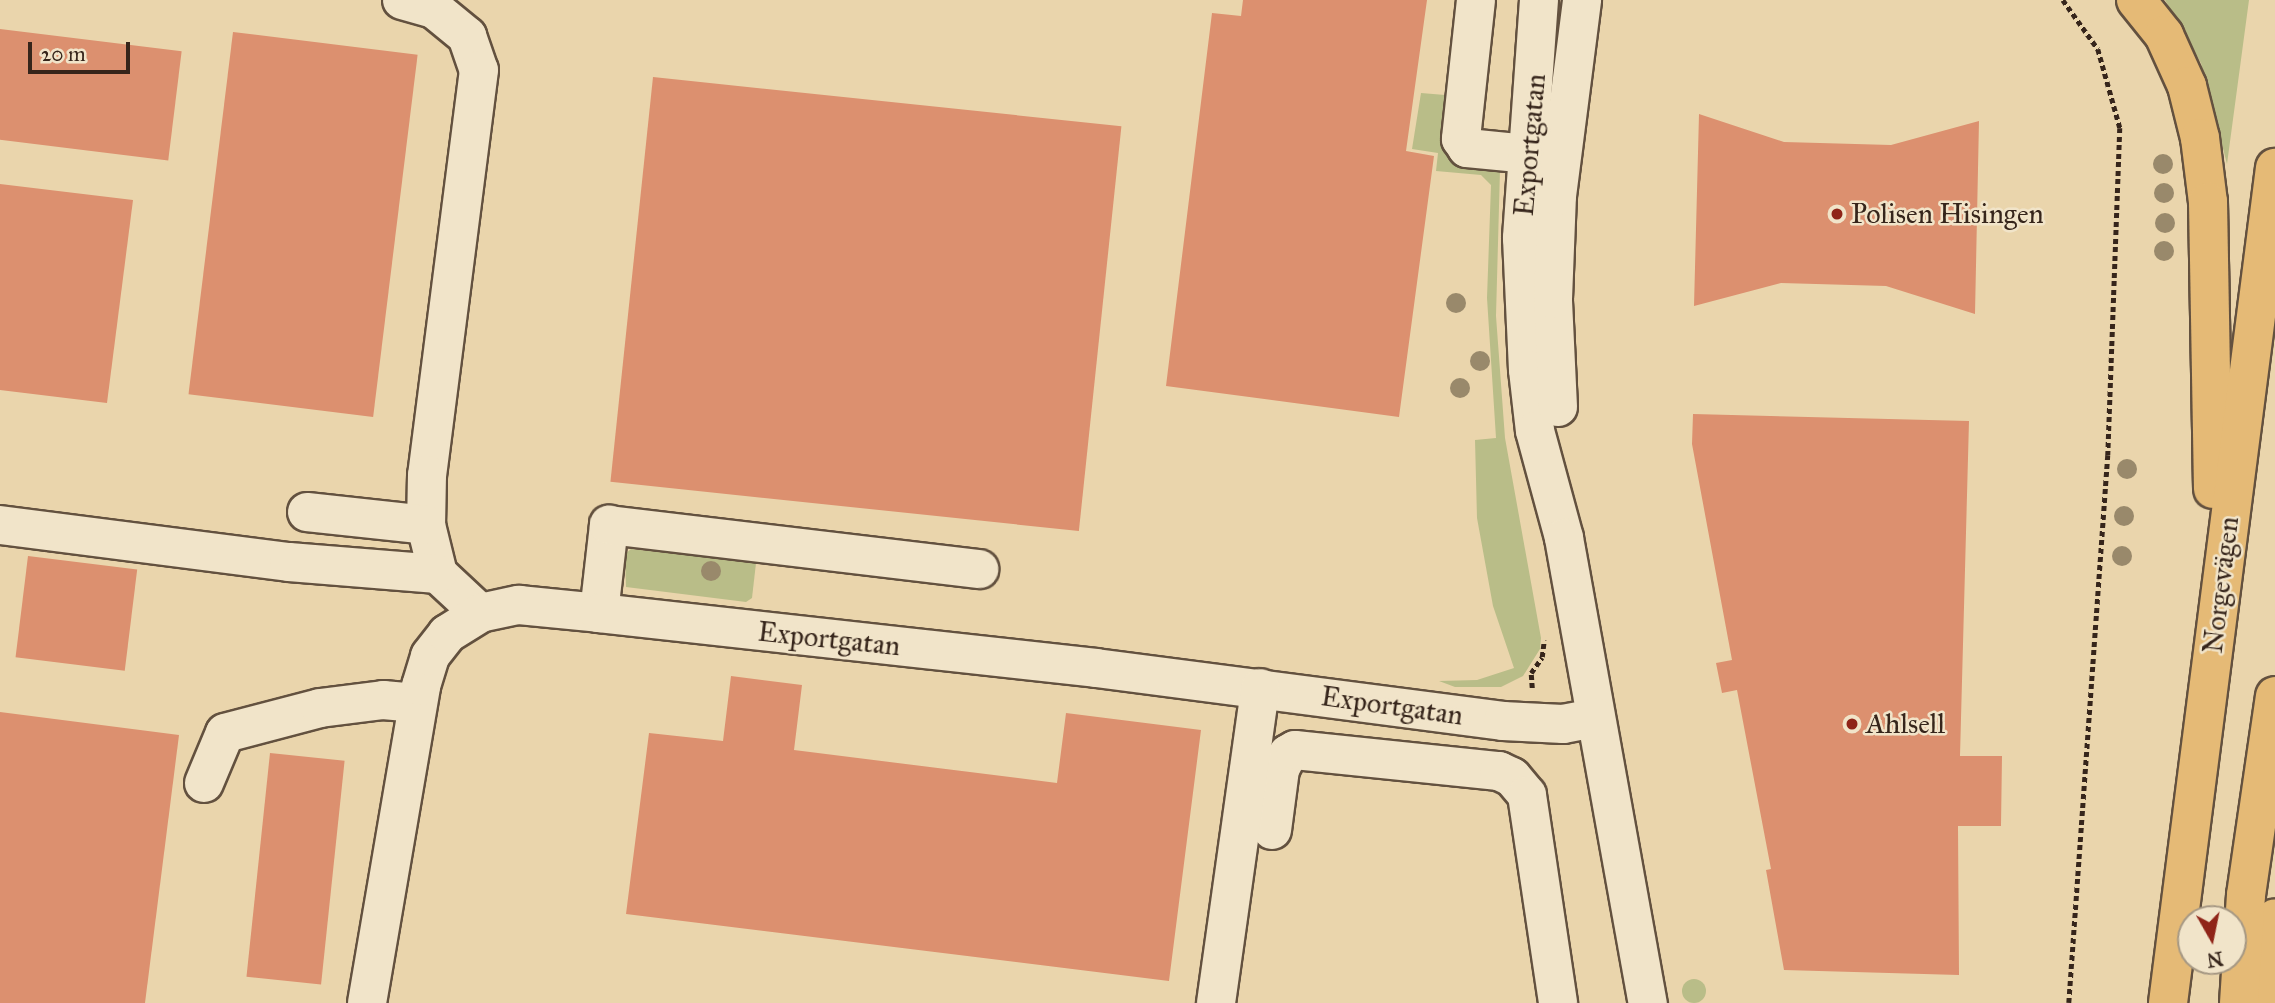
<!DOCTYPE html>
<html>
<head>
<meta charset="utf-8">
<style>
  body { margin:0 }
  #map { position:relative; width:2275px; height:1003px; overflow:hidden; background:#ead5ac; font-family:"IM FELL Great Primer",serif }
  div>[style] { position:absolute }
  .green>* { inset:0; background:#b9bd88 }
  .round { border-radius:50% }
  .building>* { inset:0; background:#dc906f; transform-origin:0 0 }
  .path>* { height:4.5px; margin-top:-2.25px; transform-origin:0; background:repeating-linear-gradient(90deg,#36251b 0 5px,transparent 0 8.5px) }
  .roads { filter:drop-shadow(2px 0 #63513f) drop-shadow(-2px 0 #63513f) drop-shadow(0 2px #63513f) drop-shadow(0 -2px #63513f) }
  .minor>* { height:38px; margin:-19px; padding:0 19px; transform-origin:19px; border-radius:19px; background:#f1e4c9 }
  .highway>* { height:38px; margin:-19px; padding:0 19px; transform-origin:19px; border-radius:19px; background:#e5ba76 }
  .trees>* { width:20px; height:20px; margin:-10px; border-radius:50%; background:#99896b }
  .dots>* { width:19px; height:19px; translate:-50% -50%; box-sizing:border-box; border:4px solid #f1e4c9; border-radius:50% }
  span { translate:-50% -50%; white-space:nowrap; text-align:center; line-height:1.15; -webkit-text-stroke:5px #f1e4c9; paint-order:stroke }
  .street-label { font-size:28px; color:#36251b }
  .poi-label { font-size:28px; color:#36251b }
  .left { translate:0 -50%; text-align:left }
  .north { position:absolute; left:2177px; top:905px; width:70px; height:70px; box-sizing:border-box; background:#f1e4c9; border:2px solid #a69883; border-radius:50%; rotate:171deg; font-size:19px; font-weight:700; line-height:28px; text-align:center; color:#36251b }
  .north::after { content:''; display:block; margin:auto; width:24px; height:32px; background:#8f2418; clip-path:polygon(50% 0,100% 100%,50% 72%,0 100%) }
  .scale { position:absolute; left:28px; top:42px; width:102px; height:32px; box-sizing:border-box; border:4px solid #36251b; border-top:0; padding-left:9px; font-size:21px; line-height:24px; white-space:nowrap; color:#36251b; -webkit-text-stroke:5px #f1e4c9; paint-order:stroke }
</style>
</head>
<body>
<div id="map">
  <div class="green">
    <i style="clip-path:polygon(2165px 0,2249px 0,2227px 164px,2201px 63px)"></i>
    <i style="clip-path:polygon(1421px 93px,1445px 95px,1442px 140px,1447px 152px,1500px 170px,1496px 316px,1505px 438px,1541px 638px,1540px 649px,1523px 676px,1501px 687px,1455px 687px,1439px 681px,1477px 680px,1514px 668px,1493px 606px,1477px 518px,1475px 440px,1496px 438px,1487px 298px,1491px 185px,1481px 175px,1436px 171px,1438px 153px,1412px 149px)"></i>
    <i style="clip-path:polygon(631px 549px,756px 563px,752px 598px,746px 602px,626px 587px,625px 554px)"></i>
    <i class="round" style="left:1682px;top:979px;width:24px;height:24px"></i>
  </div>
  <div class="building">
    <i style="clip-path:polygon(1243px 0,1427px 0,1406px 151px,1434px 156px,1399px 417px,1166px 386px,1212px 13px,1241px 16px)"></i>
    <i style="left:0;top:29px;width:183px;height:110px;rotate:7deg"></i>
    <i style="left:233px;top:32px;width:186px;height:365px;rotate:7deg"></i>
    <i style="left:653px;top:77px;width:471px;height:407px;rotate:6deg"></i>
    <i style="clip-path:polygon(1699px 114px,1784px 142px,1891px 145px,1979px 121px,1975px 314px,1886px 286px,1781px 283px,1694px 306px)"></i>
    <i style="clip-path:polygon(0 184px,133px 200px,107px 403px,0 390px)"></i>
    <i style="clip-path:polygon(1693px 414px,1969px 421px,1960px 756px,2002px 756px,2001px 826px,1958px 826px,1959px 975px,1784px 970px,1766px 870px,1771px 869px,1737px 690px,1722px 693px,1716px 663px,1732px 660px,1692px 444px)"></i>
    <i style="left:28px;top:556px;width:110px;height:102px;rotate:7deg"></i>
    <i style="clip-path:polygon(731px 676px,802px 685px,794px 750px,1057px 783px,1066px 713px,1201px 730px,1169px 981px,626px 914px,649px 733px,723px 741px)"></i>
    <i style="clip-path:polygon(0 712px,179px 735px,145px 1003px,0 1003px)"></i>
    <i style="left:270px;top:753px;width:75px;height:225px;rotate:6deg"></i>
  </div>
  <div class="path">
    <i style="left:2063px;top:0;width:60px;rotate:54.5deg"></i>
    <i style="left:2098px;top:49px;width:82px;rotate:74.4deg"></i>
    <i style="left:2120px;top:128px;width:327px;rotate:92.1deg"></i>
    <i style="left:2108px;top:455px;width:549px;rotate:94.07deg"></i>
    <i style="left:1532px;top:688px;width:15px;rotate:-94deg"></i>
    <i style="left:1531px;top:673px;width:19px;rotate:-55deg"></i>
    <i style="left:1542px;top:657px;width:17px;rotate:-83deg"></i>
  </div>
  <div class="roads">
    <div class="minor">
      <i style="left:402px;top:0;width:33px;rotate:16deg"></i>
      <i style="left:434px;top:9px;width:43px;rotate:39.3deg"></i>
      <i style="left:467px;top:36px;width:36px;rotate:71deg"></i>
      <i style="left:479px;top:70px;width:408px;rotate:97.3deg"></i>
      <i style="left:427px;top:475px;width:50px;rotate:91.1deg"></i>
      <i style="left:426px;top:525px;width:50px;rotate:76.2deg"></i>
      <i style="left:438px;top:574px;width:57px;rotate:42.9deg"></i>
      <i style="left:1476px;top:0;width:140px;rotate:96.2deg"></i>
      <i style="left:1461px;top:139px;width:11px;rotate:56deg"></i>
      <i style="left:1467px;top:148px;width:60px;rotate:5.7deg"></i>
      <i style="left:1539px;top:0;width:239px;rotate:94.1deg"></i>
      <i style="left:1522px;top:238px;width:132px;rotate:87.4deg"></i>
      <i style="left:1528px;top:370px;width:61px;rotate:83.5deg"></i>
      <i style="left:1535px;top:431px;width:111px;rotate:74.8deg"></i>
      <i style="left:1564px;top:538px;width:473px;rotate:79.8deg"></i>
      <i style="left:1558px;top:407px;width:108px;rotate:-92.7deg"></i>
      <i style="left:1553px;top:299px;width:103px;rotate:-87.8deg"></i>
      <i style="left:1557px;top:196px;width:198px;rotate:-82.7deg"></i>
      <i style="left:307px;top:512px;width:120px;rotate:6.2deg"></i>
      <i style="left:0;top:525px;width:291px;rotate:7.3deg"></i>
      <i style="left:289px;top:562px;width:149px;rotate:4.6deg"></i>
      <i style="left:599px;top:613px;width:89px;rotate:-83.5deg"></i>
      <i style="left:609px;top:525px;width:373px;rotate:6.8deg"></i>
      <i style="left:204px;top:783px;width:54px;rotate:-67.2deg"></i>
      <i style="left:225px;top:733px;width:98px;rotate:-14.7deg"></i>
      <i style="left:320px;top:708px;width:64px;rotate:-7.2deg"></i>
      <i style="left:383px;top:700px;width:34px;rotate:5deg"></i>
      <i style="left:1272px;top:830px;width:62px;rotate:-82.5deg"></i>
      <i style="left:1280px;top:769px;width:17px;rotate:-62deg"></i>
      <i style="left:1288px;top:754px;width:8px;rotate:-30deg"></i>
      <i style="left:1295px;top:750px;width:205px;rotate:5.9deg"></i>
      <i style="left:1499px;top:771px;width:14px;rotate:25deg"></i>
      <i style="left:1512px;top:777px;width:23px;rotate:50deg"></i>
      <i style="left:1527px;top:795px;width:210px;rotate:81.5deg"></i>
      <i style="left:367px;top:1003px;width:322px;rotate:-80.3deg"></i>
      <i style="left:421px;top:686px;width:31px;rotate:-73deg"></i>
      <i style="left:430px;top:656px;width:28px;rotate:-52deg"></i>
      <i style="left:447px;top:634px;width:39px;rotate:-32deg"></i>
      <i style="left:480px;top:613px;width:40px;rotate:-12deg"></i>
      <i style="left:519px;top:605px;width:80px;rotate:5.7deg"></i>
      <i style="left:599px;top:613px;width:500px;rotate:6.31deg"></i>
      <i style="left:1096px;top:668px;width:410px;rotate:7.4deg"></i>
      <i style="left:1503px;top:721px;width:60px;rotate:2.9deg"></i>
      <i style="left:1563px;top:724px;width:33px;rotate:-11deg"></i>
      <i style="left:1216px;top:1003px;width:318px;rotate:-82deg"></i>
    </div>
    <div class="highway">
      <i style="left:2136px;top:0;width:45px;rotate:51.3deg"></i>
      <i style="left:2164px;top:35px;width:56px;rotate:65.7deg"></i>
      <i style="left:2187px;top:86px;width:54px;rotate:76deg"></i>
      <i style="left:2200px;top:138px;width:64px;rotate:82.9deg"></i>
      <i style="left:2208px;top:202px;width:287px;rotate:89deg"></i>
      <i style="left:2260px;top:994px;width:77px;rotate:-78.8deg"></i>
      <i style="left:2168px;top:1003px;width:842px;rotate:-82.7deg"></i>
      <i style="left:2239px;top:1003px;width:108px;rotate:-86.3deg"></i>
      <i style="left:2246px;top:895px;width:201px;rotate:-81.7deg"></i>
    </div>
  </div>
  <div class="trees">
    <i style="left:2163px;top:164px"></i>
    <i style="left:2164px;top:193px"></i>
    <i style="left:2165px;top:223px"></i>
    <i style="left:2164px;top:251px"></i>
    <i style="left:1456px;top:303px"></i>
    <i style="left:1480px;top:361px"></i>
    <i style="left:1460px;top:388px"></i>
    <i style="left:2127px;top:469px"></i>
    <i style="left:2124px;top:516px"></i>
    <i style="left:2122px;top:556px"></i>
    <i style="left:711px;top:571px"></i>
  </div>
  <div class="dots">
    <i style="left:1837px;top:214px;background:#8f2418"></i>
    <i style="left:1852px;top:724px;background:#8f2418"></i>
  </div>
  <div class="street-label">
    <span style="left:1530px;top:145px;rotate:-85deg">Exportgatan</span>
    <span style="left:2221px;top:585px;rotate:-83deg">Norgevägen</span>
    <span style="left:829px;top:639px;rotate:6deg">Exportgatan</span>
    <span style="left:1392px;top:706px;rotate:8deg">Exportgatan</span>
  </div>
  <div class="poi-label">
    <span class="left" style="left:1851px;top:214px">Polisen Hisingen</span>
    <span class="left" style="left:1866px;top:724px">Ahlsell</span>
  </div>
  <div class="north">N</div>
  <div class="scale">20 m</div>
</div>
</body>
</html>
